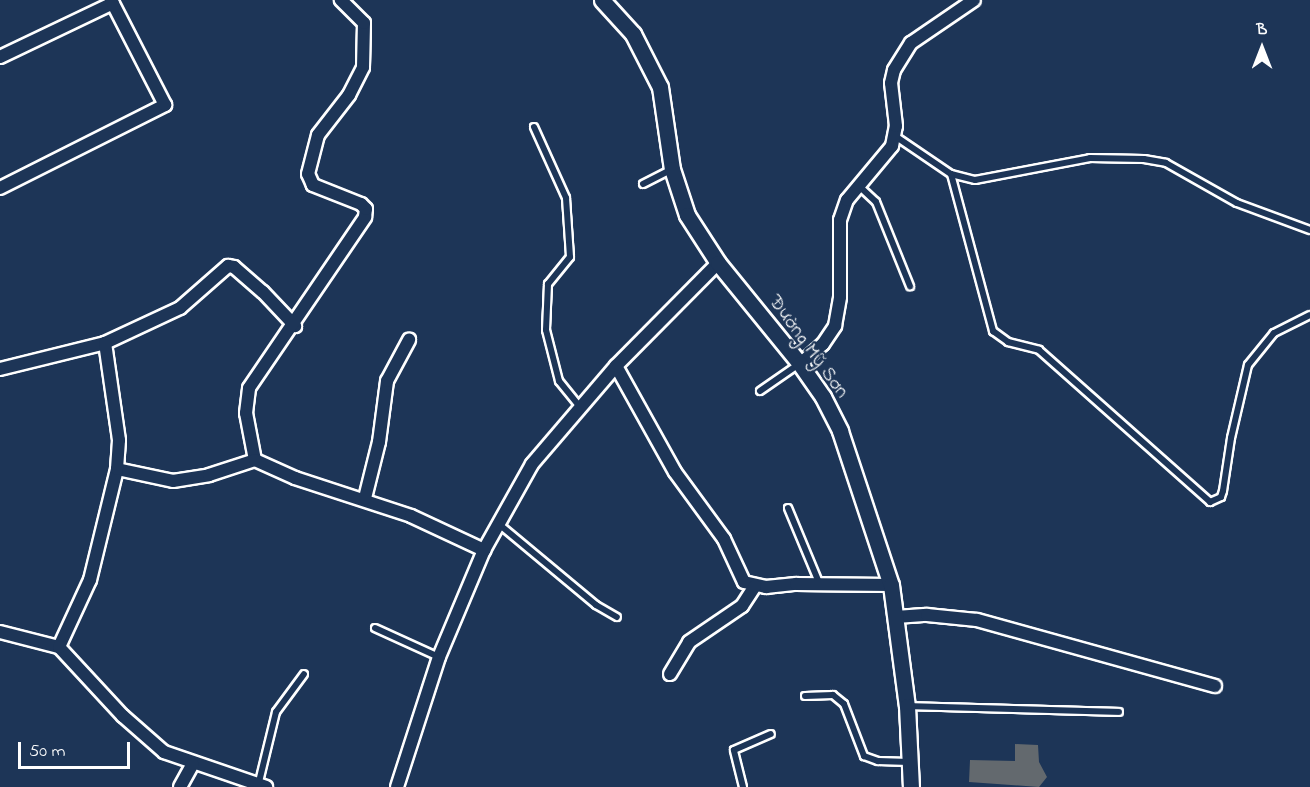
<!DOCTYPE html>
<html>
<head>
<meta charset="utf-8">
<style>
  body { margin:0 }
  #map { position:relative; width:1310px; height:787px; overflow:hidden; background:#1d3557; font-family:"Indie Flower",sans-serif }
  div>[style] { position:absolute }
  .building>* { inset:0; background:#63696e }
  .roads { filter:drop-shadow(2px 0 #fff) drop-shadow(-2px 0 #fff) drop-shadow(0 2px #fff) drop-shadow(0 -2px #fff) }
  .service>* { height:6px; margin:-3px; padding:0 3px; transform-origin:3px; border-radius:3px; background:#1d3557 }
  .minor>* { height:12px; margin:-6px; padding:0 6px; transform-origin:6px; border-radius:6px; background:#1d3557 }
  .tertiary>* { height:15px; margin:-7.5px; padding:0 7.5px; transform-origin:7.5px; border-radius:7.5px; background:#1d3557 }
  span { translate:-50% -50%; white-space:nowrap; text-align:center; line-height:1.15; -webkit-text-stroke:4.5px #1d3557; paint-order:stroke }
  .street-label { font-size:20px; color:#fff }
  .north { position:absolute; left:1232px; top:18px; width:60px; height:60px; -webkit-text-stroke:4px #1d3557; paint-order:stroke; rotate:0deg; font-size:16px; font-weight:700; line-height:24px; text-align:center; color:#fff }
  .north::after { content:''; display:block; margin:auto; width:21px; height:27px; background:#fff; clip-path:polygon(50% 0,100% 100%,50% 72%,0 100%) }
  .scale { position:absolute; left:18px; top:742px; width:112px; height:27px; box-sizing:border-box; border:3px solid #fff; border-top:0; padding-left:8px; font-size:18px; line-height:21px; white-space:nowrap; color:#fff; -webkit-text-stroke:4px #1d3557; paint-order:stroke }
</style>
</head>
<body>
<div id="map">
  <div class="building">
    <i style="clip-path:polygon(1015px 744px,1038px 745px,1039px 762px,1047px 777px,1039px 787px,969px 782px,970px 760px,1015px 761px)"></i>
  </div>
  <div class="roads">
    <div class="service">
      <i style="left:534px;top:127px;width:78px;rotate:65.7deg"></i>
      <i style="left:566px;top:198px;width:59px;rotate:86.1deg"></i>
      <i style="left:570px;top:257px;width:35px;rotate:129deg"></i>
      <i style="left:548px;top:284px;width:46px;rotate:92.5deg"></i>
      <i style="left:546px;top:330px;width:53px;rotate:75.7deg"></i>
      <i style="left:559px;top:381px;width:33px;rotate:51deg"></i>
      <i style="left:895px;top:136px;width:68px;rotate:34.2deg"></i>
      <i style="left:951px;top:174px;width:25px;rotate:14deg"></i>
      <i style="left:975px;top:180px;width:117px;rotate:-10.8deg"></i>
      <i style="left:1090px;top:158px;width:54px;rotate:1.1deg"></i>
      <i style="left:1144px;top:159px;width:22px;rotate:10deg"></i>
      <i style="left:1166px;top:163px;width:81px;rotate:29.4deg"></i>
      <i style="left:1237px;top:203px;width:78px;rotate:20.3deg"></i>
      <i style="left:951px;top:174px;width:163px;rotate:75deg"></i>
      <i style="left:993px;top:331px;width:19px;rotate:36deg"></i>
      <i style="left:1008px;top:342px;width:32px;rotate:14deg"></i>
      <i style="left:1039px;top:350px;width:229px;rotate:41.6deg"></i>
      <i style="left:1210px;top:502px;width:12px;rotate:-24deg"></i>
      <i style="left:1221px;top:497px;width:6px;rotate:-72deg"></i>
      <i style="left:1223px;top:491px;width:54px;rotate:-81.4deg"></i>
      <i style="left:1231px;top:438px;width:75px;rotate:-76.9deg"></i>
      <i style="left:1248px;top:365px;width:41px;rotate:-50.9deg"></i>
      <i style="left:1274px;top:333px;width:40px;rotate:-26.6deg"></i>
      <i style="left:643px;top:184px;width:33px;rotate:-27deg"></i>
      <i style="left:859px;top:186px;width:23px;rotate:43deg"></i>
      <i style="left:876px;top:202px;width:91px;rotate:68deg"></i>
      <i style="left:760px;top:391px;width:47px;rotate:-34.7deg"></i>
      <i style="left:788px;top:508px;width:83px;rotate:67.4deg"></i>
      <i style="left:500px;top:525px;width:125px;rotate:39.8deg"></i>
      <i style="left:596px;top:605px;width:24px;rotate:30deg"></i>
      <i style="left:375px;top:628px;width:70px;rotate:24.4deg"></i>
      <i style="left:805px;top:696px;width:28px;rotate:-2deg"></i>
      <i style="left:833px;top:695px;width:14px;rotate:39deg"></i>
      <i style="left:844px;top:704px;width:56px;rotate:69deg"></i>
      <i style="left:864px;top:756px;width:15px;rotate:20deg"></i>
      <i style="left:878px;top:761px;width:31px;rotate:2deg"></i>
      <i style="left:908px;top:706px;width:211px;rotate:1.6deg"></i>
      <i style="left:258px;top:786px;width:76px;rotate:-76.3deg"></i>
      <i style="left:276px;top:712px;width:47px;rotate:-53.6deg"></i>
      <i style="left:743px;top:787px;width:38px;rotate:-104deg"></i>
      <i style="left:734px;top:750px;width:40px;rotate:-23.4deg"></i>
    </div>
    <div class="minor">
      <i style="left:0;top:57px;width:125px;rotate:-25.5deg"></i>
      <i style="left:0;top:188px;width:185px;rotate:-26.7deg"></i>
      <i style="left:165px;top:105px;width:118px;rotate:-117.2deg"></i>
      <i style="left:800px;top:364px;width:30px;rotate:-41deg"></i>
      <i style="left:823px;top:344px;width:22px;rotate:-56deg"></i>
      <i style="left:835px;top:326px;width:29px;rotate:-80deg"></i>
      <i style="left:840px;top:297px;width:77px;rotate:-90deg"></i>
      <i style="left:840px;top:220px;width:21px;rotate:-71deg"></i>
      <i style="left:847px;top:200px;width:70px;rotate:-50.2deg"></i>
      <i style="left:892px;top:146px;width:20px;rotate:-79deg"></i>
      <i style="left:896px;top:126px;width:43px;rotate:-96.6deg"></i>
      <i style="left:891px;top:83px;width:13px;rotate:-77deg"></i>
      <i style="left:894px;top:70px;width:32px;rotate:-58deg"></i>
      <i style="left:911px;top:43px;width:76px;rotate:-34.3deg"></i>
      <i style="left:616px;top:366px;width:121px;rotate:60.9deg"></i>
      <i style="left:675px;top:472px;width:83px;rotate:53.8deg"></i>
      <i style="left:724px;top:539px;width:47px;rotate:65.1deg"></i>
      <i style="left:744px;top:582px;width:23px;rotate:13deg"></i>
      <i style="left:766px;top:587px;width:30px;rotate:-6deg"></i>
      <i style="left:796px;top:584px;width:95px;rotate:0.6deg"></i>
      <i style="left:0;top:369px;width:108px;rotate:-13.9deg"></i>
      <i style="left:105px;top:343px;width:83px;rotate:-25deg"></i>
      <i style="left:180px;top:308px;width:64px;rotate:-41.2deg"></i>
      <i style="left:228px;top:266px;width:6px;rotate:9deg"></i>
      <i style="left:234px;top:267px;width:38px;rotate:41deg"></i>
      <i style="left:263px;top:292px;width:47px;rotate:46.7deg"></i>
      <i style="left:255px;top:460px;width:48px;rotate:-100.8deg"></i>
      <i style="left:246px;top:413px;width:25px;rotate:-83deg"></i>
      <i style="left:249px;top:388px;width:207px;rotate:-55.8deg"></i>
      <i style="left:365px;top:217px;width:8px;rotate:-83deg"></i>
      <i style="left:366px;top:209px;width:7px;rotate:-135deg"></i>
      <i style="left:361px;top:204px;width:52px;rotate:-158.4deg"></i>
      <i style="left:313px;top:185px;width:12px;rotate:-114deg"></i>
      <i style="left:308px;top:174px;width:40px;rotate:-75.6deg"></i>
      <i style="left:318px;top:135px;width:51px;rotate:-52.2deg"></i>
      <i style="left:349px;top:95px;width:31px;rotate:-63deg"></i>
      <i style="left:363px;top:67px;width:44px;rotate:-88.7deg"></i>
      <i style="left:364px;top:23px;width:33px;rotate:-135deg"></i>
      <i style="left:117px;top:469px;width:57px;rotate:12.1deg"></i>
      <i style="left:173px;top:481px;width:36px;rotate:-9deg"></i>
      <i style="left:209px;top:475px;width:48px;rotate:-18.1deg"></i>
      <i style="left:255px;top:460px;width:44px;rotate:24.2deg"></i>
      <i style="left:295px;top:478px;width:122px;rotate:18.1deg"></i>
      <i style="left:411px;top:516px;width:81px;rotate:25deg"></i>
      <i style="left:365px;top:498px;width:58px;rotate:-76deg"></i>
      <i style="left:379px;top:442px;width:62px;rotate:-82.5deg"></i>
      <i style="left:387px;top:381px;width:47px;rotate:-61.8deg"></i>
      <i style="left:896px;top:617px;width:31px;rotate:-4deg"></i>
      <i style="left:927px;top:615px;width:50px;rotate:5.7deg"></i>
      <i style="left:977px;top:620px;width:247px;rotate:15.5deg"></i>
      <i style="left:0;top:632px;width:61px;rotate:14.3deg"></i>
      <i style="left:59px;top:647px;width:94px;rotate:47.2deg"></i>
      <i style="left:123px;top:716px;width:55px;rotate:41.3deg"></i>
      <i style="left:164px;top:752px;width:108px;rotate:18.9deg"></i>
      <i style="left:59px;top:647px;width:74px;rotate:-65.2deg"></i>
      <i style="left:90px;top:580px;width:114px;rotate:-76.3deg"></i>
      <i style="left:117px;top:469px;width:29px;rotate:-86deg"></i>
      <i style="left:119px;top:440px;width:98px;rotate:-98.2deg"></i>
      <i style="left:670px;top:674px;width:37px;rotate:-59deg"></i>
      <i style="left:689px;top:642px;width:64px;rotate:-34.2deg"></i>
      <i style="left:742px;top:606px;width:24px;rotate:-57deg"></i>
      <i style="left:180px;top:787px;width:26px;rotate:-61deg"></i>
      <i style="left:397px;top:787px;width:137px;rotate:-72.1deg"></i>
      <i style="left:439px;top:657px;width:116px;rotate:-67.2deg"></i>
      <i style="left:484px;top:550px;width:98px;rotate:-60.8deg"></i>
      <i style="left:532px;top:464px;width:129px;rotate:-49.4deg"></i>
      <i style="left:616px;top:366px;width:145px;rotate:-45.3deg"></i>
    </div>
    <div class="tertiary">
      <i style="left:602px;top:0;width:46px;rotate:47.6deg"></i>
      <i style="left:633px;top:34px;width:59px;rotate:63deg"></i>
      <i style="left:660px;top:87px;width:83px;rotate:81.7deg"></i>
      <i style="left:672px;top:169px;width:48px;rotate:71.9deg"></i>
      <i style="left:687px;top:215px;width:57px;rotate:57.1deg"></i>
      <i style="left:718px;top:263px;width:130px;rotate:50.9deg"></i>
      <i style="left:800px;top:364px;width:40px;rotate:55.1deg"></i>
      <i style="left:823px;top:397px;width:38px;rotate:63deg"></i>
      <i style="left:840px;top:431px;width:162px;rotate:71.7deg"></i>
      <i style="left:891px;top:585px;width:122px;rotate:82.5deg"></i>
      <i style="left:907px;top:706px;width:81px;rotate:87.2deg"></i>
    </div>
  </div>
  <div class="street-label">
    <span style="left:808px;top:347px;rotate:54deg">Đường Mỹ Sơn</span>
  </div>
  <div class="north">B</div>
  <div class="scale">50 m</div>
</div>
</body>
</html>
